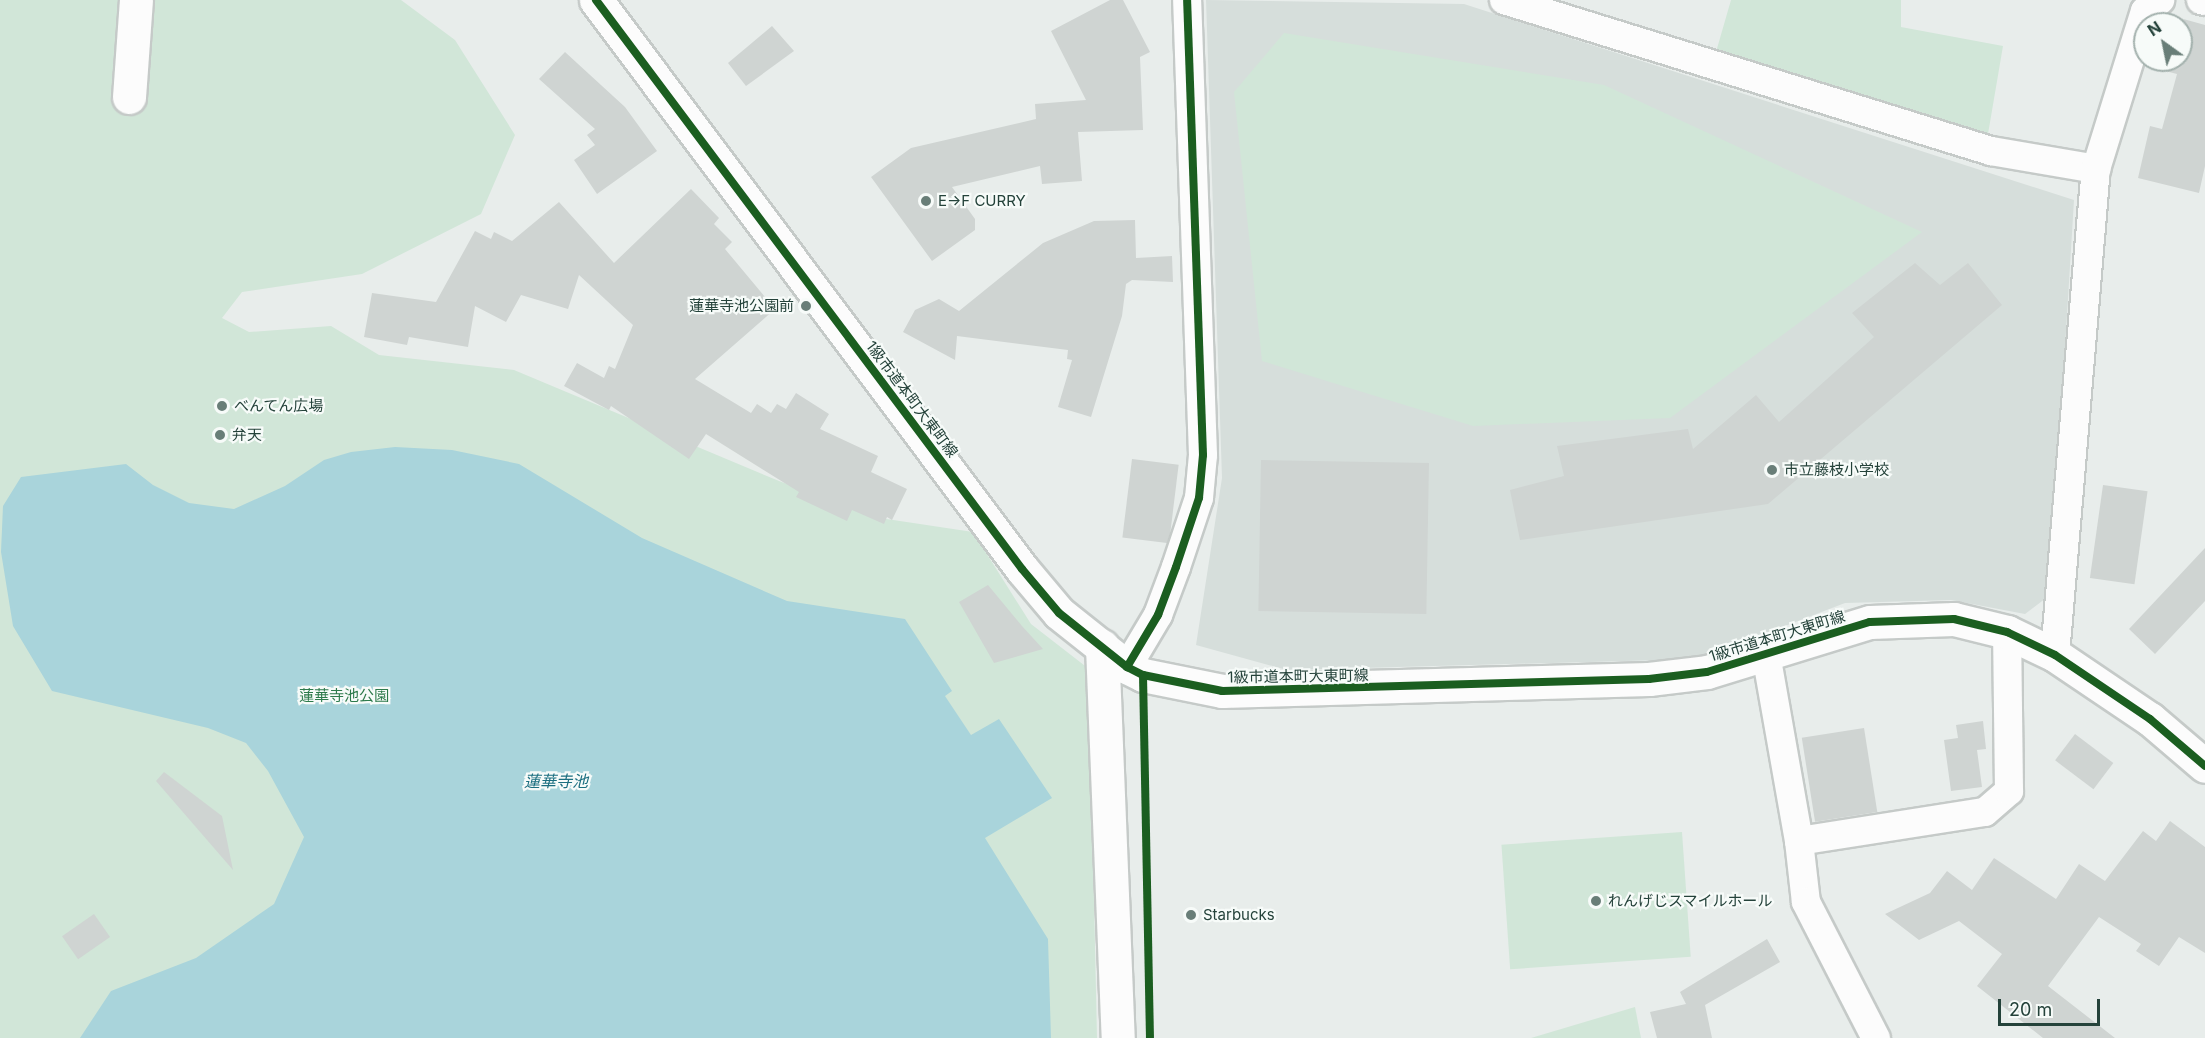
<!DOCTYPE html>
<html>
<head>
<meta charset="utf-8">
<style>
  body { margin:0 }
  #map { position:relative; width:2205px; height:1038px; overflow:hidden; background:#e8edeb; font-family:Inter,"Noto Sans JP",sans-serif }
  div>[style] { position:absolute }
  .built>* { inset:0; background:#d6dedb }
  .green>* { inset:0; background:#d1e6d8; transform-origin:0 0 }
  .water>* { inset:0; background:#a9d4db }
  .building>* { inset:0; background:#cfd4d2; transform-origin:0 0 }
  .roads { filter:drop-shadow(2px 0 #c5cac8) drop-shadow(-2px 0 #c5cac8) drop-shadow(0 2px #c5cac8) drop-shadow(0 -2px #c5cac8) }
  .street>* { height:28px; margin:-14px; padding:0 14px; transform-origin:14px; border-radius:14px; background:#fcfcfc }
  .secondary>* { height:33px; margin:-16.5px; padding:0 16.5px; transform-origin:16.5px; border-radius:16.5px; background:#fcfcfc }
  .cycleway>* { height:8px; margin:-4px; padding:0 4px; transform-origin:4px; border-radius:4px; background:#1b5e20 }
  .dots>* { width:16px; height:16px; translate:-50% -50%; box-sizing:border-box; border:3px solid #f7fbf9; border-radius:50% }
  span { translate:-50% -50%; white-space:nowrap; text-align:center; line-height:1.15; -webkit-text-stroke:4.5px #f7fbf9; paint-order:stroke }
  .poi-label { font-size:15px; color:#24423a }
  .left { translate:0 -50%; text-align:left }
  .right { translate:-100% -50%; text-align:right }
  .street-label { font-size:15px; color:#24423a }
  .park-label { font-size:15px; color:#2d7a4b }
  .water-label { font-size:16px; color:#1c6f80; font-style:italic }
  .north { position:absolute; left:2133px; top:12px; width:60px; height:60px; box-sizing:border-box; background:#f7fbf9; border:2px solid #a3b1ad; border-radius:50%; rotate:327deg; font-size:16px; font-weight:700; line-height:24px; text-align:center; color:#24423a }
  .north::after { content:''; display:block; margin:auto; width:21px; height:27px; background:#697e78; clip-path:polygon(50% 0,100% 100%,50% 72%,0 100%) }
  .scale { position:absolute; left:1998px; top:999px; width:102px; height:27px; box-sizing:border-box; border:3px solid #24423a; border-top:0; padding-left:8px; font-size:18px; line-height:21px; white-space:nowrap; color:#24423a; -webkit-text-stroke:4px #f7fbf9; paint-order:stroke }
</style>
</head>
<body>
<div id="map">
  <div class="built">
    <i style="clip-path:polygon(1206px 0,1464px 4px,2074px 200px,2050px 595px,2025px 614px,1951px 600px,1845px 603px,1699px 659px,1287px 670px,1196px 645px,1222px 478px)"></i>
  </div>
  <div class="green">
    <i style="clip-path:polygon(0 0,401px 0,455px 40px,515px 135px,481px 214px,362px 274px,242px 292px,222px 318px,249px 332px,331px 326px,379px 355px,514px 370px,779px 481px,880px 518px,973px 532px,1031px 624px,1089px 669px,1097px 1038px,0 1038px)"></i>
    <i style="clip-path:polygon(1731px 0,1901px 0,1901px 27px,2003px 46px,1988px 134px,1716px 52px)"></i>
    <i style="clip-path:polygon(1284px 33px,1604px 85px,1922px 232px,1670px 418px,1473px 426px,1262px 361px,1234px 92px)"></i>
    <i style="left:1682px;top:832px;width:125px;height:181px;rotate:86deg"></i>
    <i style="clip-path:polygon(1635px 1007px,1641px 1038px,1531px 1038px)"></i>
  </div>
  <div class="water">
    <i style="clip-path:polygon(395px 447px,452px 450px,519px 464px,642px 538px,787px 601px,905px 619px,952px 691px,945px 696px,971px 735px,999px 719px,1052px 798px,985px 838px,1048px 939px,1051px 1038px,80px 1038px,111px 991px,196px 958px,274px 904px,304px 837px,268px 771px,246px 743px,208px 728px,52px 691px,13px 626px,1px 552px,3px 506px,21px 477px,126px 464px,153px 485px,189px 503px,234px 509px,285px 486px,324px 460px,351px 452px)"></i>
  </div>
  <div class="building">
    <i style="clip-path:polygon(1110px 0,1123px 0,1150px 52px,1140px 57px,1143px 130px,1078px 132px,1082px 181px,1042px 184px,1040px 166px,952px 187px,975px 219px,975px 230px,932px 261px,871px 177px,911px 148px,1036px 119px,1035px 104px,1086px 100px,1051px 31px)"></i>
    <i style="clip-path:polygon(2169px 15px,2205px 25px,2205px 166px,2199px 193px,2138px 178px,2150px 126px,2162px 129px,2177px 74px,2154px 68px,2157px 60px,2181px 60px,2181px 24px,2167px 24px)"></i>
    <i style="clip-path:polygon(772px 26px,794px 51px,746px 86px,728px 63px)"></i>
    <i style="clip-path:polygon(565px 52px,625px 107px,657px 151px,597px 194px,574px 160px,595px 145px,587px 135px,595px 129px,539px 79px)"></i>
    <i style="clip-path:polygon(691px 189px,719px 218px,714px 224px,732px 242px,725px 249px,775px 309px,695px 379px,751px 413px,757px 404px,771px 413px,777px 404px,786px 409px,796px 393px,829px 414px,820px 429px,878px 456px,871px 472px,907px 489px,892px 520px,887px 517px,884px 524px,852px 510px,847px 521px,796px 497px,799px 492px,706px 434px,689px 459px,611px 406px,609px 410px,564px 386px,577px 363px,604px 378px,609px 366px,615px 369px,633px 325px,579px 275px,568px 309px,521px 295px,506px 322px,475px 306px,468px 347px,409px 337px,407px 345px,364px 337px,372px 293px,436px 302px,475px 231px,491px 239px,494px 232px,512px 241px,559px 202px,614px 263px)"></i>
    <i style="clip-path:polygon(1135px 220px,1136px 258px,1172px 256px,1173px 282px,1132px 280px,1126px 284px,1122px 316px,1091px 417px,1058px 407px,1072px 360px,1067px 359px,1068px 350px,957px 336px,955px 360px,903px 332px,915px 310px,939px 299px,959px 311px,1043px 243px,1094px 221px)"></i>
    <i style="clip-path:polygon(1915px 263px,1940px 285px,1968px 263px,2002px 305px,1768px 504px,1520px 540px,1510px 490px,1564px 476px,1557px 446px,1688px 429px,1693px 449px,1756px 395px,1779px 422px,1874px 337px,1852px 313px)"></i>
    <i style="left:1132px;top:459px;width:47px;height:79px;rotate:7deg"></i>
    <i style="left:1261px;top:460px;width:168px;height:151px;rotate:1deg"></i>
    <i style="left:2103px;top:485px;width:45px;height:94px;rotate:8deg"></i>
    <i style="clip-path:polygon(2205px 548px,2205px 601px,2155px 654px,2129px 629px)"></i>
    <i style="clip-path:polygon(988px 585px,1022px 626px,1043px 649px,994px 663px,959px 602px)"></i>
    <i style="clip-path:polygon(1983px 721px,1986px 749px,1977px 750px,1982px 787px,1951px 791px,1944px 740px,1958px 738px,1956px 725px)"></i>
    <i style="left:1864px;top:728px;width:85px;height:63px;rotate:81deg"></i>
    <i style="left:2075px;top:734px;width:48px;height:33px;rotate:37deg"></i>
    <i style="clip-path:polygon(164px 772px,222px 816px,233px 870px,156px 781px)"></i>
    <i style="clip-path:polygon(2170px 821px,2205px 847px,2205px 953px,2179px 937px,2159px 966px,2136px 951px,2141px 944px,2099px 917px,2048px 986px,2115px 1038px,2043px 1038px,1977px 986px,2002px 954px,1959px 921px,1919px 940px,1885px 914px,1930px 893px,1947px 871px,1972px 890px,1994px 858px,2056px 899px,2079px 864px,2105px 881px,2143px 831px,2156px 841px)"></i>
    <i style="left:94px;top:914px;width:28px;height:39px;rotate:55deg"></i>
    <i style="clip-path:polygon(1767px 939px,1780px 962px,1705px 1005px,1712px 1038px,1657px 1038px,1650px 1012px,1686px 1004px,1680px 992px)"></i>
  </div>
  <div class="roads">
    <div class="street">
      <i style="left:1504px;top:0;width:510px;rotate:17.23deg"></i>
      <i style="left:1991px;top:151px;width:107px;rotate:9.7deg"></i>
      <i style="left:2201px;top:0;width:4px;rotate:14deg"></i>
      <i style="left:1766px;top:654px;width:190px;rotate:80deg"></i>
      <i style="left:1799px;top:841px;width:61px;rotate:83.5deg"></i>
      <i style="left:1806px;top:902px;width:153px;rotate:62.8deg"></i>
      <i style="left:2055px;top:655px;width:488px;rotate:-85.2deg"></i>
      <i style="left:2096px;top:169px;width:165px;rotate:-72.8deg"></i>
      <i style="left:2145px;top:11px;width:19px;rotate:-36deg"></i>
      <i style="left:1127px;top:667px;width:61px;rotate:-59.2deg"></i>
      <i style="left:1158px;top:615px;width:51px;rotate:-69.4deg"></i>
      <i style="left:1176px;top:567px;width:73px;rotate:-71.6deg"></i>
      <i style="left:1199px;top:498px;width:43px;rotate:-84.7deg"></i>
      <i style="left:1203px;top:455px;width:455px;rotate:-92deg"></i>
      <i style="left:1799px;top:841px;width:188px;rotate:-8.9deg"></i>
      <i style="left:1985px;top:812px;width:32px;rotate:-41deg"></i>
      <i style="left:2009px;top:791px;width:159px;rotate:-90.7deg"></i>
    </div>
    <div class="secondary">
      <i style="left:596px;top:0;width:711px;rotate:53.18deg"></i>
      <i style="left:1022px;top:569px;width:57px;rotate:49.9deg"></i>
      <i style="left:1059px;top:613px;width:87px;rotate:38.5deg"></i>
      <i style="left:1127px;top:667px;width:18px;rotate:27deg"></i>
      <i style="left:1143px;top:675px;width:81px;rotate:11.4deg"></i>
      <i style="left:1222px;top:691px;width:427px;rotate:-1.6deg"></i>
      <i style="left:1649px;top:679px;width:58px;rotate:-6.9deg"></i>
      <i style="left:1707px;top:672px;width:170px;rotate:-17.1deg"></i>
      <i style="left:1870px;top:622px;width:84px;rotate:-2deg"></i>
      <i style="left:1954px;top:619px;width:55px;rotate:13.8deg"></i>
      <i style="left:2007px;top:632px;width:53px;rotate:25.6deg"></i>
      <i style="left:2055px;top:655px;width:115px;rotate:34deg"></i>
      <i style="left:2150px;top:719px;width:72px;rotate:40.5deg"></i>
      <i style="left:129px;top:97px;width:97px;rotate:-85.9deg"></i>
      <i style="left:1102px;top:646px;width:392px;rotate:87.7deg"></i>
    </div>
  </div>
  <div class="cycleway">
    <i style="left:596px;top:0;width:711px;rotate:53.18deg"></i>
    <i style="left:1022px;top:569px;width:57px;rotate:49.9deg"></i>
    <i style="left:1059px;top:613px;width:87px;rotate:38.5deg"></i>
    <i style="left:1127px;top:667px;width:18px;rotate:27deg"></i>
    <i style="left:1143px;top:675px;width:81px;rotate:11.4deg"></i>
    <i style="left:1222px;top:691px;width:427px;rotate:-1.6deg"></i>
    <i style="left:1649px;top:679px;width:58px;rotate:-6.9deg"></i>
    <i style="left:1707px;top:672px;width:170px;rotate:-17.1deg"></i>
    <i style="left:1870px;top:622px;width:84px;rotate:-2deg"></i>
    <i style="left:1954px;top:619px;width:55px;rotate:13.8deg"></i>
    <i style="left:2007px;top:632px;width:53px;rotate:25.6deg"></i>
    <i style="left:2055px;top:655px;width:115px;rotate:34deg"></i>
    <i style="left:2150px;top:719px;width:72px;rotate:40.5deg"></i>
    <i style="left:1127px;top:667px;width:61px;rotate:-59.2deg"></i>
    <i style="left:1158px;top:615px;width:51px;rotate:-69.4deg"></i>
    <i style="left:1176px;top:567px;width:73px;rotate:-71.6deg"></i>
    <i style="left:1199px;top:498px;width:43px;rotate:-84.7deg"></i>
    <i style="left:1203px;top:455px;width:455px;rotate:-92deg"></i>
    <i style="left:1143px;top:675px;width:363px;rotate:88.9deg"></i>
  </div>
  <div class="dots">
    <i style="left:926px;top:201px;background:#697e78"></i>
    <i style="left:806px;top:306px;background:#697e78"></i>
    <i style="left:222px;top:406px;background:#697e78"></i>
    <i style="left:220px;top:435px;background:#697e78"></i>
    <i style="left:1772px;top:470px;background:#697e78"></i>
    <i style="left:1596px;top:901px;background:#697e78"></i>
    <i style="left:1191px;top:915px;background:#697e78"></i>
  </div>
  <div class="poi-label">
    <span class="left" style="left:938px;top:201px">E→F CURRY</span>
    <span class="right" style="left:794px;top:306px">蓮華寺池公園前</span>
    <span class="left" style="left:234px;top:406px">べんてん広場</span>
    <span class="left" style="left:232px;top:435px">弁天</span>
    <span class="left" style="left:1784px;top:470px">市立藤枝小学校</span>
    <span class="left" style="left:1608px;top:901px">れんげじスマイルホール</span>
    <span class="left" style="left:1203px;top:915px">Starbucks</span>
  </div>
  <div class="street-label">
    <span style="left:912px;top:399px;rotate:53deg">1級市道本町大東町線</span>
    <span style="left:1777px;top:636px;rotate:-17deg">1級市道本町大東町線</span>
    <span style="left:1298px;top:676px;rotate:-1deg">1級市道本町大東町線</span>
  </div>
  <div class="park-label">
    <span style="left:344px;top:696px">蓮華寺池公園</span>
  </div>
  <div class="water-label">
    <span style="left:556px;top:781px">蓮華寺池</span>
  </div>
  <div class="north">N</div>
  <div class="scale">20 m</div>
</div>
</body>
</html>
